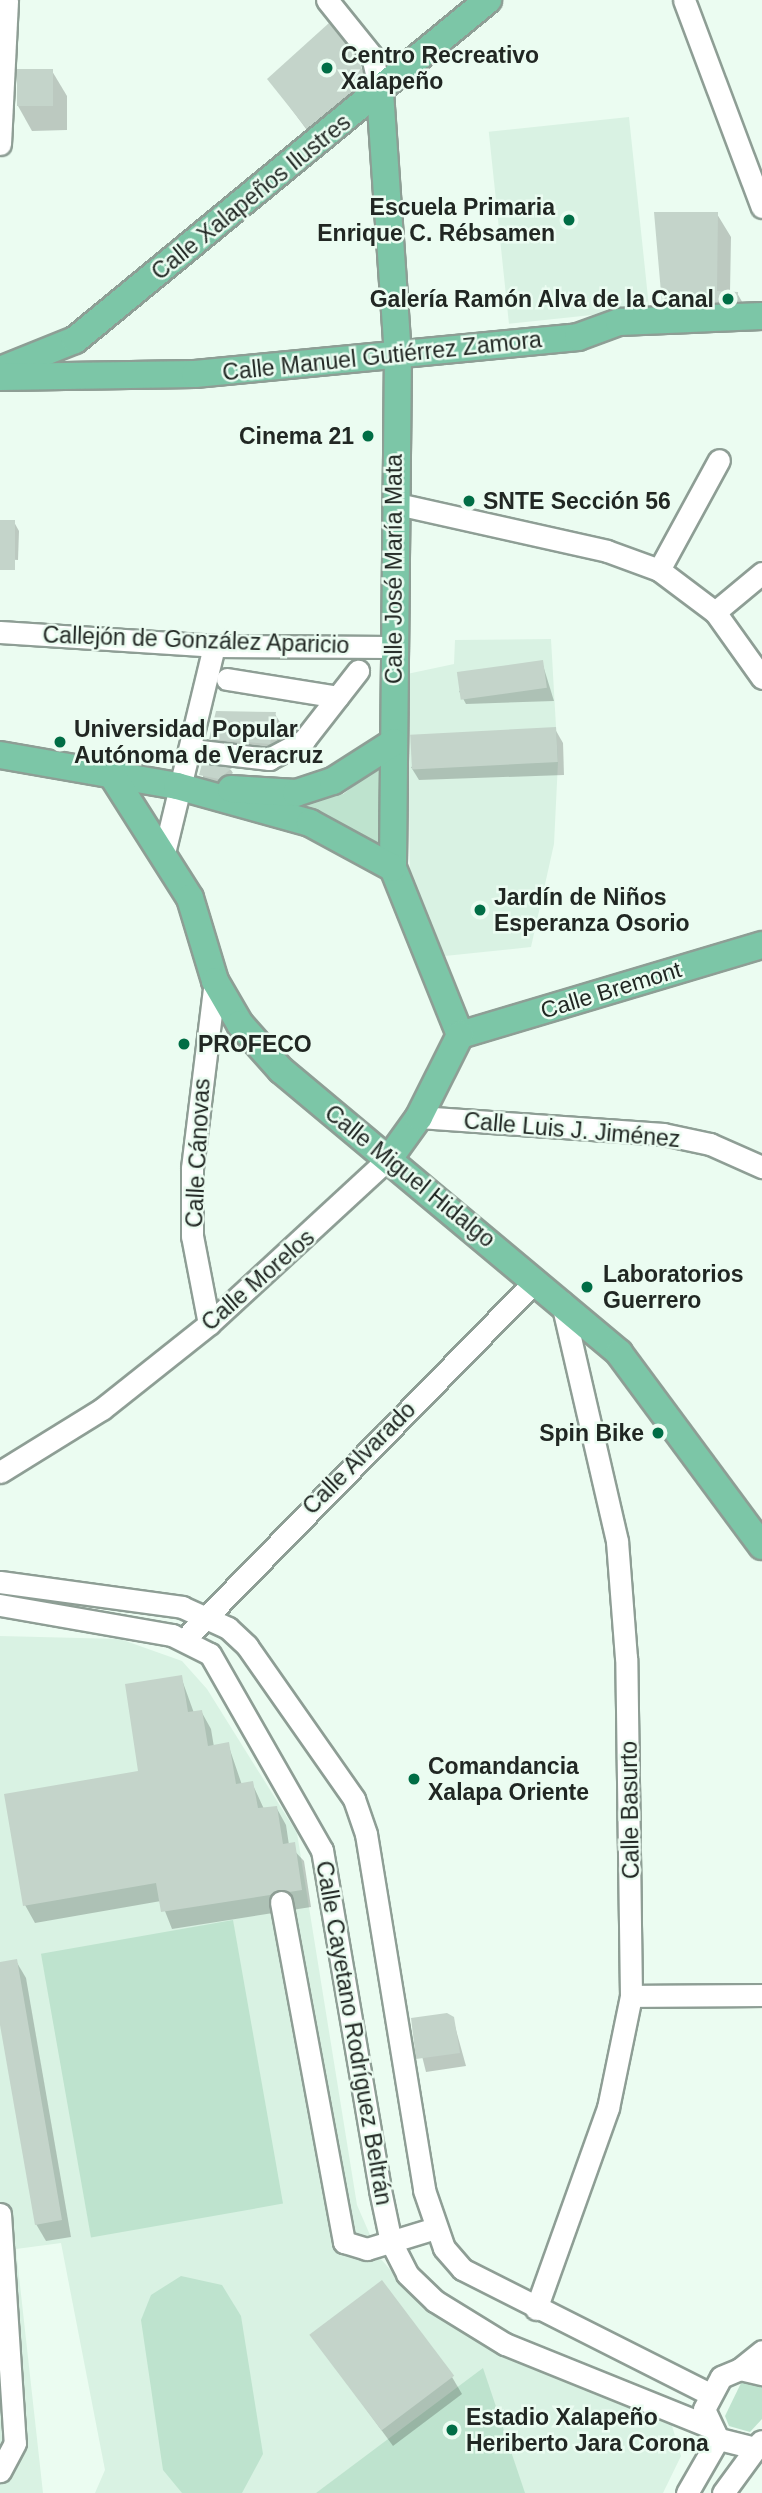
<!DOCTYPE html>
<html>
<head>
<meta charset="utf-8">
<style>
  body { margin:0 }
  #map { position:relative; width:762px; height:2493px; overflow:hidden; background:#ebfcf1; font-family:Arial,sans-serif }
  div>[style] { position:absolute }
  .built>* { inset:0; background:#d9f2e3; transform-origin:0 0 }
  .green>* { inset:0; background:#bee3ce; transform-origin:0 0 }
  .shadow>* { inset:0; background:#0003 }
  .building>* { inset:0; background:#c4d4ca; transform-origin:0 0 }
  .roads { filter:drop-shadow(2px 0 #8e9e95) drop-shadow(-2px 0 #8e9e95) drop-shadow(0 2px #8e9e95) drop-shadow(0 -2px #8e9e95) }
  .minor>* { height:21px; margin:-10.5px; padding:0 10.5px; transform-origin:10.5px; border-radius:10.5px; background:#fff }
  .major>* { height:26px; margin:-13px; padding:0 13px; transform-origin:13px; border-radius:13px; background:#7cc6a7 }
  .dots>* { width:19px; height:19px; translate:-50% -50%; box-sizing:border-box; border:4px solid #ebfcf1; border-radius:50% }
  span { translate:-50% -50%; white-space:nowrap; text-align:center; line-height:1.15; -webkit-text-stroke:5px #ebfcf1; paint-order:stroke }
  .poi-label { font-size:23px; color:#212723; font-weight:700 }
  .left { translate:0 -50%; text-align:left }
  .right { translate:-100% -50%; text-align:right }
  .street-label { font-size:23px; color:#212723 }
</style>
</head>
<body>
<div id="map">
  <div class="built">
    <i style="left:629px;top:117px;width:193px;height:141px;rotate:84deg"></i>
    <i style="clip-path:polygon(551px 639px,558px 762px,554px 844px,531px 947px,435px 957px,410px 873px,407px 674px,454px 664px,455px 640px)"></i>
    <i style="clip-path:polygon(0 1636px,120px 1639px,182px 1661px,207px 1689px,297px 1833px,357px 2205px,380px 2258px,425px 2310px,532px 2369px,670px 2419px,681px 2456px,663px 2493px,95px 2493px,105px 2470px,61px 2243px,16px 2249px,43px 2493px,0 2493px)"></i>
  </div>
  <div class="green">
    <i style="clip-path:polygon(383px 764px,378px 847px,344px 825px,293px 808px,343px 794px)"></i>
    <i style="left:233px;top:1920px;width:288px;height:195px;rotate:80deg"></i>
    <i style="clip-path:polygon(181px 2276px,222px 2285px,241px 2316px,263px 2454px,242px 2493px,182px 2493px,163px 2470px,141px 2320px,151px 2295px)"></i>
    <i style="clip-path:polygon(483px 2368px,525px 2493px,316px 2493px)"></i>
    <i style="clip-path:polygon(742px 2381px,762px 2382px,762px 2419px,750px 2432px,729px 2426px,725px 2416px)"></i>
  </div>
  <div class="shadow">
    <i style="clip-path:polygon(358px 63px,369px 81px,318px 145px,269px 79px)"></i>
    <i style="clip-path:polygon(52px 71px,67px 96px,67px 130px,32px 131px,18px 106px)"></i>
    <i style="clip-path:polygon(717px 214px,731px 237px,730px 293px,737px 293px,751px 317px,677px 327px,664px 304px)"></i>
    <i style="clip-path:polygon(0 522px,14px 522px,19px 531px,18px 560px,0 559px)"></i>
    <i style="clip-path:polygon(542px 662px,554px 701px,466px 704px,459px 691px)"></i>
    <i style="clip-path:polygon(275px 714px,283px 727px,277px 756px,218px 752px,211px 738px)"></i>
    <i style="clip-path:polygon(555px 729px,563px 743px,564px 775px,419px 780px,411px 767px)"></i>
    <i style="clip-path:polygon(203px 766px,231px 770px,233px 773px,222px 782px,203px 779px)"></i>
    <i style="clip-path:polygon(181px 1677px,194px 1713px,201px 1711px,211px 1729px,214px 1747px,228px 1744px,242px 1785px,252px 1783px,264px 1809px,276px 1807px,286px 1825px,289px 1845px,304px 1861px,311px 1907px,172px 1929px,161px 1901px,35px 1923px,25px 1905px,140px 1772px)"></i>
    <i style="clip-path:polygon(16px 1961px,26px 1978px,71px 2237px,46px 2241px,36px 2224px,0 2015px,0 1963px)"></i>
    <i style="clip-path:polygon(453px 2019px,466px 2066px,426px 2072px,413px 2020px)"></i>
    <i style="clip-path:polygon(312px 2335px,452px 2377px,462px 2394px,393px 2446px)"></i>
  </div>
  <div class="building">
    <i style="clip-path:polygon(329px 23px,360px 62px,364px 81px,307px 129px,267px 79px)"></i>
    <i style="left:17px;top:69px;width:36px;height:37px"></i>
    <i style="clip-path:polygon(654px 212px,718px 212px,717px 291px,738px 292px,738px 301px,662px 304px)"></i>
    <i style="left:0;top:520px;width:15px;height:50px"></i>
    <i style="left:543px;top:660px;width:28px;height:87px;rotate:82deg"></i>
    <i style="clip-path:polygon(216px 711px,276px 712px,270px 744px,209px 739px)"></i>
    <i style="left:556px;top:727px;width:35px;height:146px;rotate:87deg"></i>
    <i style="clip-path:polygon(202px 764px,232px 768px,219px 779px,199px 775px)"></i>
    <i style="clip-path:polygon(182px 1675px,188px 1712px,202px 1710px,208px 1746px,229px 1742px,236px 1784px,253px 1781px,258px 1808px,277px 1806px,283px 1844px,295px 1842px,302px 1890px,161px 1912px,156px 1883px,23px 1906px,4px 1794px,138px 1771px,125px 1684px)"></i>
    <i style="clip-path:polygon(17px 1959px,62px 2220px,35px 2225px,0 2025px,0 1962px)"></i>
    <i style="clip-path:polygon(447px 2013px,454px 2017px,460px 2053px,416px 2059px,411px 2018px)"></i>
    <i style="left:382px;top:2280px;width:120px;height:91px;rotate:53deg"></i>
  </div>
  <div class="roads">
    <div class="minor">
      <i style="left:327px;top:0;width:72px;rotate:51.2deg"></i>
      <i style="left:372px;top:56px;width:37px;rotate:77deg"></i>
      <i style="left:684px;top:0;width:221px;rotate:69.4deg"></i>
      <i style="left:0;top:144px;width:144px;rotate:-87.2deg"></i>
      <i style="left:393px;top:503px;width:219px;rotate:12.6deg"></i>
      <i style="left:607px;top:551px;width:55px;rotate:20.1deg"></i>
      <i style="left:659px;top:570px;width:70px;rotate:36.9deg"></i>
      <i style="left:715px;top:612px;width:81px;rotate:54.5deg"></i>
      <i style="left:659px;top:570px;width:125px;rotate:-61.4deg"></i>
      <i style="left:715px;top:612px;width:61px;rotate:-39.7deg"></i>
      <i style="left:0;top:632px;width:214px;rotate:3.7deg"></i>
      <i style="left:214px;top:646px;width:179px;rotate:0.3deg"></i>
      <i style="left:227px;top:679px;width:112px;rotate:9.2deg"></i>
      <i style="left:192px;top:750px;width:78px;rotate:6.7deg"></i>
      <i style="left:269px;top:759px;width:40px;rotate:-28deg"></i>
      <i style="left:304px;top:740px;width:88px;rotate:-52deg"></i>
      <i style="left:164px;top:853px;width:213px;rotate:-76.4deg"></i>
      <i style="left:419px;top:1117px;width:245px;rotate:4deg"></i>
      <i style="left:663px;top:1134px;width:48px;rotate:12deg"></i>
      <i style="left:710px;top:1144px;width:57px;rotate:23.9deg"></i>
      <i style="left:209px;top:1324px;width:90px;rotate:-100.9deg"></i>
      <i style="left:192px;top:1236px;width:68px;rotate:-90deg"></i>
      <i style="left:192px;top:1168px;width:188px;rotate:-83deg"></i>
      <i style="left:0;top:1472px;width:120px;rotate:-31.7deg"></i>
      <i style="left:102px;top:1409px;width:137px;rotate:-38.5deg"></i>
      <i style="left:209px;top:1324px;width:248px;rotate:-42.7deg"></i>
      <i style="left:0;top:1582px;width:184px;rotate:7.8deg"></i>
      <i style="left:182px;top:1607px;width:51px;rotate:24.5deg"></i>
      <i style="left:228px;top:1628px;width:26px;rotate:43deg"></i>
      <i style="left:247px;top:1646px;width:187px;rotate:55deg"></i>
      <i style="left:354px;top:1799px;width:37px;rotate:71deg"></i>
      <i style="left:366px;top:1834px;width:361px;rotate:80.7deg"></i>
      <i style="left:424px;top:2190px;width:61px;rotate:71deg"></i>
      <i style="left:444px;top:2248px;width:28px;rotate:49deg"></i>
      <i style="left:462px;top:2269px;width:275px;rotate:26.8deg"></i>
      <i style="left:0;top:1605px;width:175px;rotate:9.9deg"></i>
      <i style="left:172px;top:1635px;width:42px;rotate:26.6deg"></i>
      <i style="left:210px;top:1654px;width:226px;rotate:60.3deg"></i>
      <i style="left:322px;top:1850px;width:345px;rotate:80.3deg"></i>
      <i style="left:380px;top:2190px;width:53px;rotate:78.1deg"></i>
      <i style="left:391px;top:2242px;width:36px;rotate:63deg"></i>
      <i style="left:407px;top:2274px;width:39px;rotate:44deg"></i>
      <i style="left:435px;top:2301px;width:82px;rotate:31.6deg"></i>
      <i style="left:505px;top:2344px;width:219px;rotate:22deg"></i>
      <i style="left:185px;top:1639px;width:502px;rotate:-45.65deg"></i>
      <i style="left:281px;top:1902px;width:346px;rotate:79.5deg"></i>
      <i style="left:344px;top:2242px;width:24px;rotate:17deg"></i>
      <i style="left:367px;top:2249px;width:68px;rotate:-17.1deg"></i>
      <i style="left:631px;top:1996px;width:131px;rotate:-0.4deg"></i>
      <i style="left:0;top:2214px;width:229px;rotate:86.3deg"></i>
      <i style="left:15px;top:2443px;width:32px;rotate:118deg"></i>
      <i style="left:536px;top:2309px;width:214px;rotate:-70.3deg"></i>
      <i style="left:608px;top:2108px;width:114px;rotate:-78.4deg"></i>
      <i style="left:631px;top:1996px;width:338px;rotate:-90.8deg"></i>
      <i style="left:626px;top:1658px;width:117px;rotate:-94.4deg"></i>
      <i style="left:617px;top:1541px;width:245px;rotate:-103deg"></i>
      <i style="left:740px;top:2369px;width:28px;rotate:-39deg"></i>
      <i style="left:755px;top:2448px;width:38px;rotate:-166deg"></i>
      <i style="left:718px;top:2439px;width:33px;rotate:-115deg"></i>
      <i style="left:704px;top:2409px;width:36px;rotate:-62deg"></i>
      <i style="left:721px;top:2377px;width:21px;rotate:-23deg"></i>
      <i style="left:740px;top:2369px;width:23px;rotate:13deg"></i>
      <i style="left:687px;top:2493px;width:62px;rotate:-60.1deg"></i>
      <i style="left:723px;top:2493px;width:64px;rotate:-53.8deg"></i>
    </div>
    <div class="major">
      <i style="left:380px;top:92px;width:262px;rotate:86.1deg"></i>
      <i style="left:398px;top:353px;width:515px;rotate:90.56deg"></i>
      <i style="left:393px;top:868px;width:180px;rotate:68.1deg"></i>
      <i style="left:0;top:370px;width:81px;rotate:-21.8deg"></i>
      <i style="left:75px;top:340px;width:535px;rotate:-39.46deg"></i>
      <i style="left:0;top:377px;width:195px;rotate:-0.9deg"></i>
      <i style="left:195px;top:374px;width:385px;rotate:-5.5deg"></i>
      <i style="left:578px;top:337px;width:44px;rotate:-20.1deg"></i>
      <i style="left:619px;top:322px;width:143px;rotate:-2.4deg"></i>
      <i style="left:0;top:755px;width:180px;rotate:9.9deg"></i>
      <i style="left:177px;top:786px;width:138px;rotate:15.5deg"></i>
      <i style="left:310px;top:823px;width:94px;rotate:28.5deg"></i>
      <i style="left:110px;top:772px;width:149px;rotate:57.6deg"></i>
      <i style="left:190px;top:898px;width:87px;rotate:73.2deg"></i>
      <i style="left:215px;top:981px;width:50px;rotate:59.8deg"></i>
      <i style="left:240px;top:1024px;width:62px;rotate:48.3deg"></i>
      <i style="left:281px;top:1070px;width:441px;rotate:39.9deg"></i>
      <i style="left:619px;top:1353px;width:240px;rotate:53.5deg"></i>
      <i style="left:231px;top:789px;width:65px;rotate:3.5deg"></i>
      <i style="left:296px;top:793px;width:39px;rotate:-18deg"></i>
      <i style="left:333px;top:781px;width:72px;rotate:-32.6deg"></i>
      <i style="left:460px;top:1035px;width:315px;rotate:-16.6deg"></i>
      <i style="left:391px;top:1156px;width:48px;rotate:-54.3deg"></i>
      <i style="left:419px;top:1117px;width:92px;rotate:-63.4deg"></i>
    </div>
  </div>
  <div class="dots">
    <i style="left:327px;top:68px;background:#006d45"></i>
    <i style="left:569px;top:220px;background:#006d45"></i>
    <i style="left:728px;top:299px;background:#006d45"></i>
    <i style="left:368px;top:436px;background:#006d45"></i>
    <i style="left:469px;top:501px;background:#006d45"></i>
    <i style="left:60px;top:742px;background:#006d45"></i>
    <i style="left:480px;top:910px;background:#006d45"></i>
    <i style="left:184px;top:1044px;background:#006d45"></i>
    <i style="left:587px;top:1287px;background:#006d45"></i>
    <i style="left:658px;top:1433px;background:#006d45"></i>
    <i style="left:414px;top:1779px;background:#006d45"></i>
    <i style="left:452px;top:2430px;background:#006d45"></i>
  </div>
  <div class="poi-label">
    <span class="left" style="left:341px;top:68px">Centro Recreativo<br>Xalapeño</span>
    <span class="right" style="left:555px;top:220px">Escuela Primaria<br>Enrique C. Rébsamen</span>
    <span class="right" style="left:714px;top:299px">Galería Ramón Alva de la Canal</span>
    <span class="right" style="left:354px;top:436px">Cinema 21</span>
    <span class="left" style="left:483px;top:501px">SNTE Sección 56</span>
    <span class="left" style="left:74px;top:742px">Universidad Popular<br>Autónoma de Veracruz</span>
    <span class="left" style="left:494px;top:910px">Jardín de Niños<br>Esperanza Osorio</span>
    <span class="left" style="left:198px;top:1044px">PROFECO</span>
    <span class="left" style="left:603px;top:1287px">Laboratorios<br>Guerrero</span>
    <span class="right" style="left:644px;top:1433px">Spin Bike</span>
    <span class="left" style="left:428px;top:1779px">Comandancia<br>Xalapa Oriente</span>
    <span class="left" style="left:466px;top:2430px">Estadio Xalapeño<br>Heriberto Jara Corona</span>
  </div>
  <div class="street-label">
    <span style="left:251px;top:197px;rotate:-39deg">Calle Xalapeños Ilustres</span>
    <span style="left:382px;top:356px;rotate:-6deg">Calle Manuel Gutiérrez Zamora</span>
    <span style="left:394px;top:569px;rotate:-90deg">Calle José María Mata</span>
    <span style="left:196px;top:640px;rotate:2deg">Callejón de González Aparicio</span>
    <span style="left:611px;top:990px;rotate:-17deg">Calle Bremont</span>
    <span style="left:572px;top:1130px;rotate:5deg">Calle Luis J. Jiménez</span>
    <span style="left:198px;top:1153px;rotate:-87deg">Calle Cánovas</span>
    <span style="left:410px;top:1176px;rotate:39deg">Calle Miguel Hidalgo</span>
    <span style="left:258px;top:1280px;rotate:-41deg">Calle Morelos</span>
    <span style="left:359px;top:1458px;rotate:-45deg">Calle Alvarado</span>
    <span style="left:630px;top:1810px;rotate:-91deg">Calle Basurto</span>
    <span style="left:354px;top:2033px;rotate:80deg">Calle Cayetano Rodríguez Beltrán</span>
  </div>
</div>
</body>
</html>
